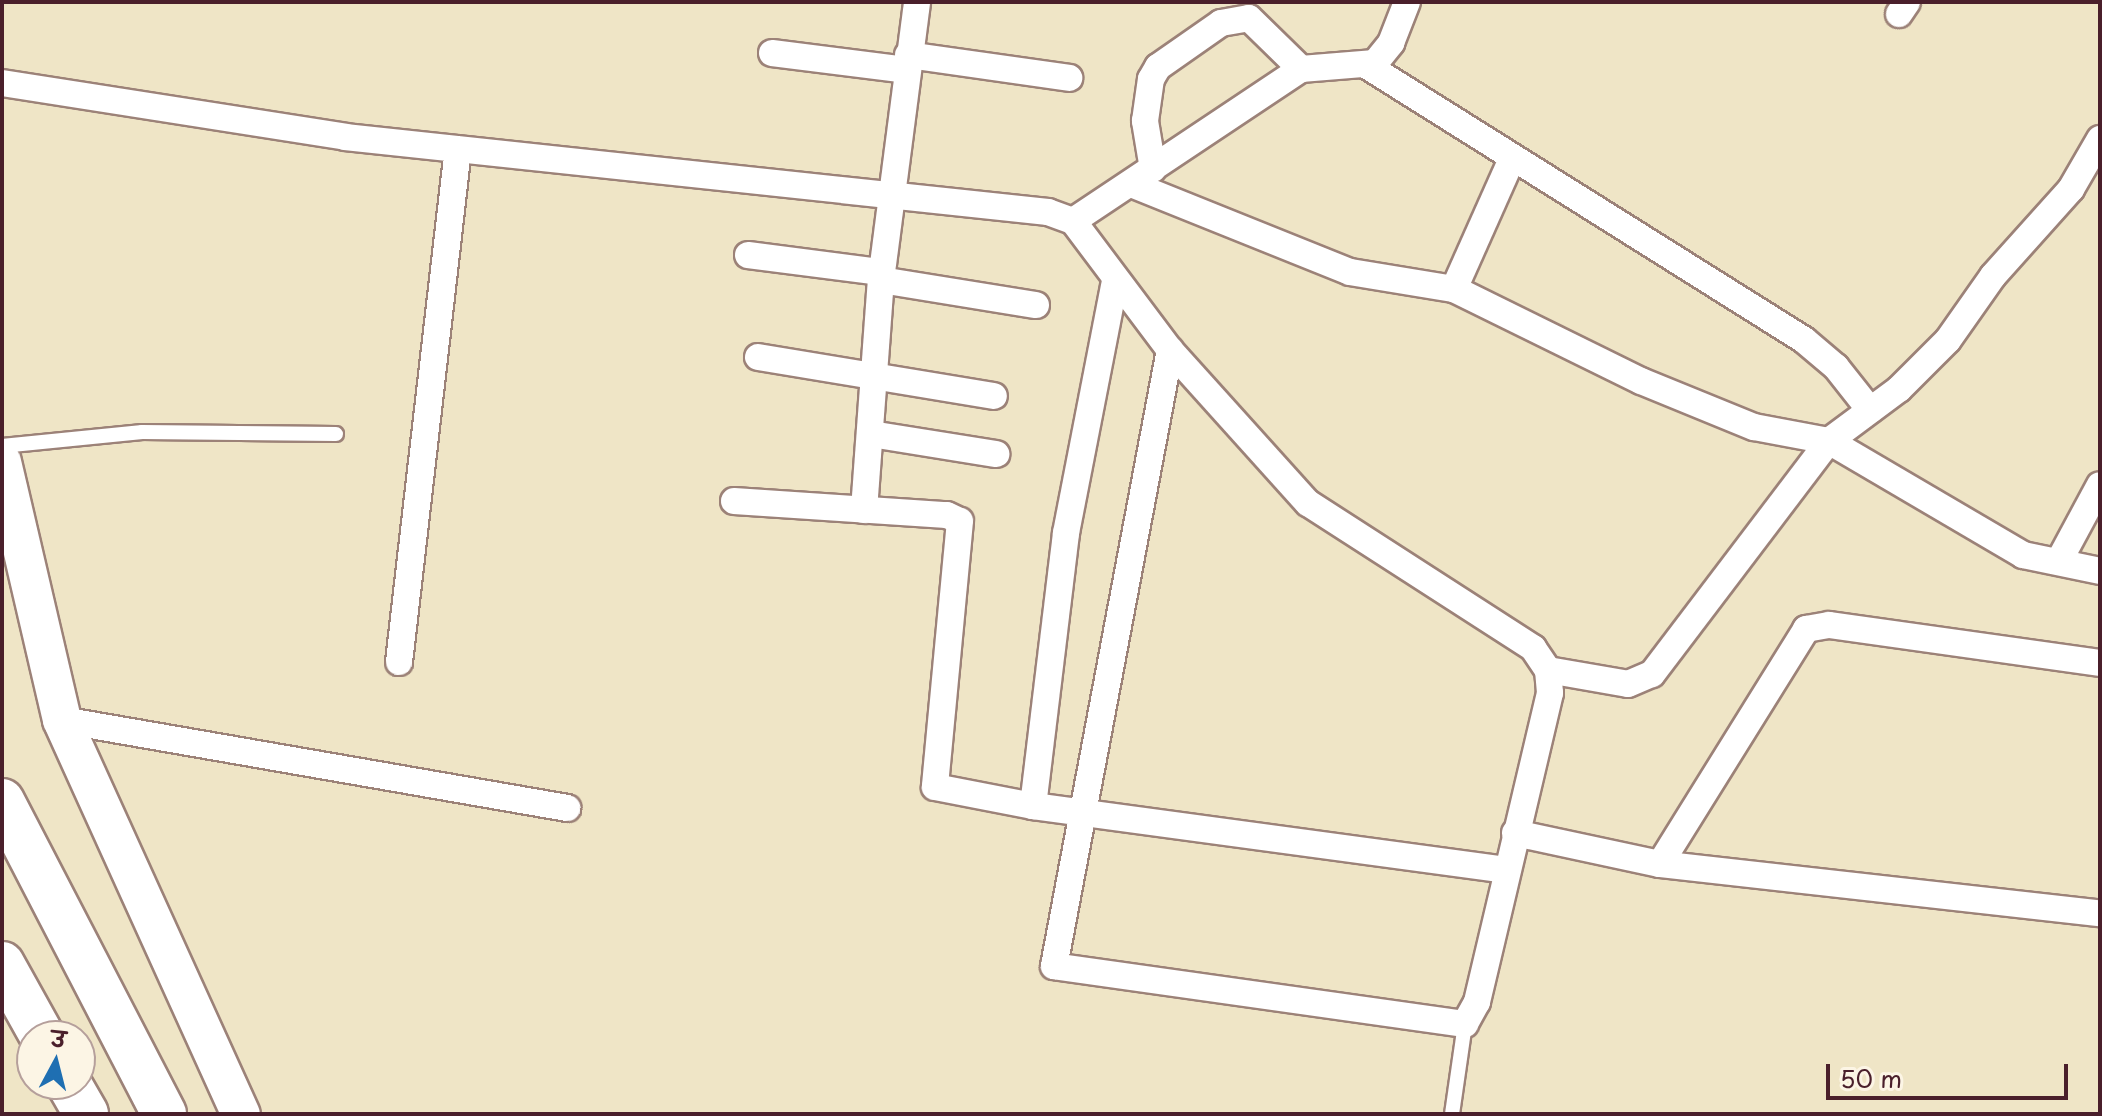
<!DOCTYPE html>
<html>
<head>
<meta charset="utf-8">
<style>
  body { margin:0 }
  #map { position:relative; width:2102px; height:1116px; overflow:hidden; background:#efe5c6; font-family:"Playpen Sans","Playpen Sans Deva",sans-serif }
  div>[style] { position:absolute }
  .roads { filter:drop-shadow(2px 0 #9c8278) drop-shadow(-2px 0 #9c8278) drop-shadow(0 2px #9c8278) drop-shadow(0 -2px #9c8278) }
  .lane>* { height:14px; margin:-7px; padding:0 7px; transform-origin:7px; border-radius:7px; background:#fff }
  .street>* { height:26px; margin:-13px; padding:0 13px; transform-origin:13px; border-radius:13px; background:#fff }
  .secondary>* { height:38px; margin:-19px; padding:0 19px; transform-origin:19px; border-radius:19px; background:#fff }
  .highway>* { height:44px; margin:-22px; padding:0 22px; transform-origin:22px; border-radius:22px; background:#fff }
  span { translate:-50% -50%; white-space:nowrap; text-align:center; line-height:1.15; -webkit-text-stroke:7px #fcf5e5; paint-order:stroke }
  .frame { position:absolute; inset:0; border:4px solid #4a1f2b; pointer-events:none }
  .north { position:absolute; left:16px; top:1020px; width:80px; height:80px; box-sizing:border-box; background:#fcf5e5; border:2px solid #b59f9b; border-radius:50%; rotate:7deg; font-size:22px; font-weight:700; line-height:32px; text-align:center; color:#4a1f2b }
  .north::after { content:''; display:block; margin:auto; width:28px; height:36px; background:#1f6fb2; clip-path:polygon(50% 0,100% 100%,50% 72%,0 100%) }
  .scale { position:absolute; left:1826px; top:1064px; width:242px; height:36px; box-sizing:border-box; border:4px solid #4a1f2b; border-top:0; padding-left:10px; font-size:24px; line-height:28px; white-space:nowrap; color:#4a1f2b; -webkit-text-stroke:6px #fcf5e5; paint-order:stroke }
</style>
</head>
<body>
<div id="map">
  <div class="roads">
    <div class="lane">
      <i style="left:2px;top:446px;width:141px;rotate:-5.7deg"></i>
      <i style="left:142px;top:432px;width:194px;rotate:0.6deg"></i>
      <i style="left:1452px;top:1114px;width:91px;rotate:-81.8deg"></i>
    </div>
    <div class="street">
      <i style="left:1899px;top:14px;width:14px;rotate:-56deg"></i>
      <i style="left:772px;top:53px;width:135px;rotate:7.2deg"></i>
      <i style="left:908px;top:55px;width:163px;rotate:8.1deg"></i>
      <i style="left:1366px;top:65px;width:517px;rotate:32.12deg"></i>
      <i style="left:1804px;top:340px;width:42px;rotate:40.2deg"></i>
      <i style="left:1836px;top:367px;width:55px;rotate:51.7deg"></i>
      <i style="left:2px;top:83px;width:347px;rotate:8.9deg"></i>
      <i style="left:345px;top:137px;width:707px;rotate:6.09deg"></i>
      <i style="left:1048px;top:212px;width:27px;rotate:20deg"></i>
      <i style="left:1073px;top:221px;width:161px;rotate:53.1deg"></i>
      <i style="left:1170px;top:350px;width:206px;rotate:48deg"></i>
      <i style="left:1308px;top:503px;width:268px;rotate:32.8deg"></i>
      <i style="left:1533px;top:648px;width:27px;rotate:56deg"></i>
      <i style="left:1548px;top:670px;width:23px;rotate:85deg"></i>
      <i style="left:1550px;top:693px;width:318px;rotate:103.3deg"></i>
      <i style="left:1477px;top:1002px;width:25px;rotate:119deg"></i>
      <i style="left:1465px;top:1024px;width:415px;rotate:-172deg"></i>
      <i style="left:1054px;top:966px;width:627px;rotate:-79.34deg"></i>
      <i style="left:1153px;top:169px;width:49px;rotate:-99.5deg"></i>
      <i style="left:1145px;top:121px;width:42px;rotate:-81.9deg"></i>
      <i style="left:1151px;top:79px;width:14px;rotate:-60deg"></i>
      <i style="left:1158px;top:67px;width:77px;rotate:-34.9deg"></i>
      <i style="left:1221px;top:23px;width:28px;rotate:-10deg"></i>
      <i style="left:1249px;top:18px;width:73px;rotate:44.4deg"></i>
      <i style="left:1131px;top:184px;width:236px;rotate:21.9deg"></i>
      <i style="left:1350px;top:272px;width:105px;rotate:9.3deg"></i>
      <i style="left:1454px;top:289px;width:208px;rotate:26.2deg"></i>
      <i style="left:1641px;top:381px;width:122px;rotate:22.2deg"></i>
      <i style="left:1754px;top:427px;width:76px;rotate:10.6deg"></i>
      <i style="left:1829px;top:441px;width:225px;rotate:30.4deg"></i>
      <i style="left:2023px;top:555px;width:79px;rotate:11.7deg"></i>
      <i style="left:1073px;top:221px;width:274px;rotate:-33.7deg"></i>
      <i style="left:1301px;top:69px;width:74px;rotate:-4.6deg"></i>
      <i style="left:1375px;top:63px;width:26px;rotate:-51deg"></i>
      <i style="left:1391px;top:43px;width:44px;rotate:-68.7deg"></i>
      <i style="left:748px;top:255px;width:134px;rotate:7.3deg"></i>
      <i style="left:881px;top:280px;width:157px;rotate:9.2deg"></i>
      <i style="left:1454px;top:289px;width:140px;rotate:-66deg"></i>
      <i style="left:758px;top:357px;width:239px;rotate:9.4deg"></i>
      <i style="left:871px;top:434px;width:127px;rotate:9.1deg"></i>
      <i style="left:734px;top:501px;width:213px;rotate:3.8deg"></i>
      <i style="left:947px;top:515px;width:14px;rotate:25deg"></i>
      <i style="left:960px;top:521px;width:267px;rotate:95.4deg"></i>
      <i style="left:935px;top:787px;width:100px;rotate:11deg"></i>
      <i style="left:1033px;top:806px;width:477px;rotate:7.7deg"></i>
      <i style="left:864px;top:510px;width:231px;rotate:-85.8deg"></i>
      <i style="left:881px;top:280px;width:280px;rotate:-82.6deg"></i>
      <i style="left:2059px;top:561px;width:86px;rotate:-61.7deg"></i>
      <i style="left:399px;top:662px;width:516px;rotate:-83.44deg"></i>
      <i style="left:1548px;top:670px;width:81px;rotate:9.9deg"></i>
      <i style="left:1628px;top:684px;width:26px;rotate:-23deg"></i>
      <i style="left:1652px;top:674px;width:293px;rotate:-52.8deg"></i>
      <i style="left:1829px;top:441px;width:87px;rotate:-36.6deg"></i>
      <i style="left:1899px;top:389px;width:69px;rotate:-45deg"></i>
      <i style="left:1948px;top:340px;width:78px;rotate:-54.9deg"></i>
      <i style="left:1993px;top:276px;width:117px;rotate:-48.1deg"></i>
      <i style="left:2071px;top:189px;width:58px;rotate:-59.9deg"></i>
      <i style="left:62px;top:720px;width:513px;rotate:9.88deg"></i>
      <i style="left:1033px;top:806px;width:275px;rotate:-83.1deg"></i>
      <i style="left:1066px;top:533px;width:258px;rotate:-79deg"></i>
      <i style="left:1515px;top:833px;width:148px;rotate:12.1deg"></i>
      <i style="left:1660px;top:864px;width:443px;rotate:6.4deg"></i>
      <i style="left:1660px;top:864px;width:277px;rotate:-58.1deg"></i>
      <i style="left:1806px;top:629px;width:23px;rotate:-10deg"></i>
      <i style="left:1829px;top:625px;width:274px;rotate:8deg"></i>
    </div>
    <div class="secondary">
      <i style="left:2px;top:462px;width:265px;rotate:76.9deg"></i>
      <i style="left:62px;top:720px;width:433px;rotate:65.6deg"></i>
    </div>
    <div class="highway">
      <i style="left:2px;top:801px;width:352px;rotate:62.6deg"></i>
      <i style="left:2px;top:964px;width:82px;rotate:60.9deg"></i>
      <i style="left:69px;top:1084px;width:34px;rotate:60deg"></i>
    </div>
  </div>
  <div class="frame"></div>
  <div class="north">उ</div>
  <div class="scale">50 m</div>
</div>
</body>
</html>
